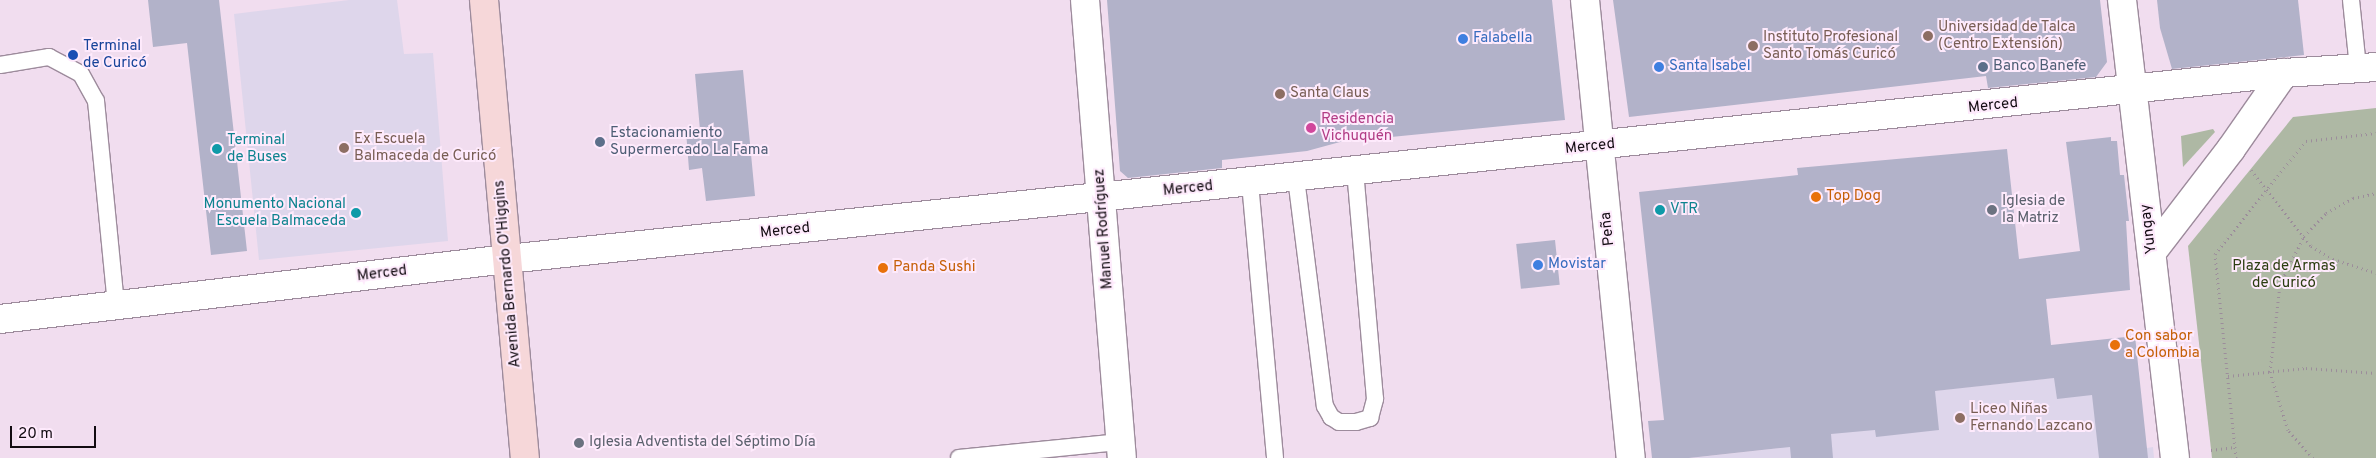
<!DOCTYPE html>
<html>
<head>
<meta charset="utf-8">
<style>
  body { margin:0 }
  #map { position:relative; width:2376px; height:458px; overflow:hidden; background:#f1ddef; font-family:Overpass,sans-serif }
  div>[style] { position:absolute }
  .education>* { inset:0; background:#ded6eb }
  .green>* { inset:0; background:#aeb8a4 }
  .building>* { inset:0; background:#b2b2c9; transform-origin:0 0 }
  .path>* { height:3px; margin-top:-1.5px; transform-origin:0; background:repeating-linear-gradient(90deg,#9c8d9b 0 1px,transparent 0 5px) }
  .roads { filter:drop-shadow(1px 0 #9d8b9c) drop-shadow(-1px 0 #9d8b9c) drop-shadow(0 1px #9d8b9c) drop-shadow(0 -1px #9d8b9c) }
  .service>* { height:16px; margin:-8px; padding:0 8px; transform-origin:8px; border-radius:8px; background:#fff }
  .tertiary>* { height:28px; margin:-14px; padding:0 14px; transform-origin:14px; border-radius:14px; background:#fff }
  .secondary>* { height:28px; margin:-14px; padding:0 14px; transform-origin:14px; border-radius:14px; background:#f6d7d9 }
  .dots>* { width:14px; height:14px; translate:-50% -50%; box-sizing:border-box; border:2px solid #feeafc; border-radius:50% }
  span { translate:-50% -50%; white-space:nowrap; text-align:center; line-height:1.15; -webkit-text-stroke:4px #feeafc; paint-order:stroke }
  .education-label { font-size:15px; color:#785e54 }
  .left { translate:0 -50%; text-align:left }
  .shop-label { font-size:15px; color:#366cbe }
  .transit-label { font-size:15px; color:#164399 }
  .service-label { font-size:15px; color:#4e5e75 }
  .street-label { font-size:15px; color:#120b11 }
  .hotel-label { font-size:15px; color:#b23c85 }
  .culture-label { font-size:15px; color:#0d838f }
  .right { translate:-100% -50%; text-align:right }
  .food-label { font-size:15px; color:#c56008 }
  .worship-label { font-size:15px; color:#5b616d }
  .park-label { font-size:15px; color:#2b3d10 }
  .scale { position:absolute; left:10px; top:426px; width:86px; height:22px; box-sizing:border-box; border:2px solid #120b11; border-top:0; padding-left:6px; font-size:15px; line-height:18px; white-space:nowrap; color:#120b11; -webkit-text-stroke:4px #feeafc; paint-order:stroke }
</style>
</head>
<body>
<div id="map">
  <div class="education">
    <i style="clip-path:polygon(349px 0,397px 0,404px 54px,433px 53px,448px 241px,259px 260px,234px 14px)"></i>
    <i style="clip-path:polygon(2090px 374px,2147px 448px,2153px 447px,2154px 458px,1691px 458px,1781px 448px,1777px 408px)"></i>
  </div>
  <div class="green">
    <i style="clip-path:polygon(2376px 108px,2376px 458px,2212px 458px,2188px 246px,2293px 117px)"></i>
    <i style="clip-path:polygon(2213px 129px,2215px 132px,2183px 167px,2181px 136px)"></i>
  </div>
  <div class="building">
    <i style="clip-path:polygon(148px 0,219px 0,247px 251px,211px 255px,187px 43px,153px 47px)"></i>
    <i style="clip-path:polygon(1107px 0,1552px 0,1565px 120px,1340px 142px,1307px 151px,1222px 160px,1222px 168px,1128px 178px,1120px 171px)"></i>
    <i style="clip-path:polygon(1613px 0,2100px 0,2107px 62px,2096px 77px,1988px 88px,1986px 76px,1629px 117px)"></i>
    <i style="clip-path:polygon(2157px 0,2298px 0,2304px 55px,2172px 69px,2160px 28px)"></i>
    <i style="clip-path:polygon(743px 70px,755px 196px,706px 201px,702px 168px,689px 170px,686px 131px,700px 130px,695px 74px)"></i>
    <i style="clip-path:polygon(2111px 137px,2111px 141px,2117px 141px,2120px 175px,2124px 175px,2129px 221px,2126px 221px,2130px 290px,2046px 299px,2051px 345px,2135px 336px,2148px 458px,2099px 458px,2092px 395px,2057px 399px,2054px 378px,1935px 391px,1939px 430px,1876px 437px,1875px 430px,1831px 434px,1833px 458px,1791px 458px,1790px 447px,1689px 458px,1652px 458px,1648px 421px,1664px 420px,1639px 192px,1798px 175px,1797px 168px,2007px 149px,2019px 259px,2080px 251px,2066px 142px)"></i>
    <i style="left:1555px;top:240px;width:45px;height:39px;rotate:84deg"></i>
  </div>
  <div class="path">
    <i style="left:2251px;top:170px;width:97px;rotate:51.7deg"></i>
    <i style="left:2311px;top:246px;width:26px;rotate:31deg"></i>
    <i style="left:2333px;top:259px;width:45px;rotate:18deg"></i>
    <i style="left:2228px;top:376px;width:78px;rotate:-5.9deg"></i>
    <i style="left:2306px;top:368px;width:70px;rotate:4.1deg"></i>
    <i style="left:2211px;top:450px;width:24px;rotate:-7deg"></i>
    <i style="left:2236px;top:458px;width:205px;rotate:-95.9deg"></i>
    <i style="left:2215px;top:254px;width:145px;rotate:-51.2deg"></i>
    <i style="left:2306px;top:141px;width:70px;rotate:-6.5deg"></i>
    <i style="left:2313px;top:458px;width:38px;rotate:-132deg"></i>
    <i style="left:2288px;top:430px;width:61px;rotate:-107.2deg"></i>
    <i style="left:2270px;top:372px;width:89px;rotate:-83.5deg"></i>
    <i style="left:2280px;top:284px;width:54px;rotate:-63.4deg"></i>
    <i style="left:2304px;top:236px;width:32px;rotate:-46deg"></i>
    <i style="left:2326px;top:213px;width:31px;rotate:-29deg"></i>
    <i style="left:2353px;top:198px;width:24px;rotate:-12deg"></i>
  </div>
  <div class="roads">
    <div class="service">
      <i style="left:2351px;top:0;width:68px;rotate:84.1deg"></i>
      <i style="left:0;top:65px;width:50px;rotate:-9.3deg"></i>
      <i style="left:49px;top:57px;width:36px;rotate:28deg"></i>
      <i style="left:81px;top:74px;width:31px;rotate:61deg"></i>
      <i style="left:96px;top:101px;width:205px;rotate:84.4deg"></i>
      <i style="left:1296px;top:178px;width:230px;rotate:82.8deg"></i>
      <i style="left:1325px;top:406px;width:13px;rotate:61deg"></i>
      <i style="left:1331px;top:417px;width:9px;rotate:32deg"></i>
      <i style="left:1339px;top:422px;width:17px"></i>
      <i style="left:1356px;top:422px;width:15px;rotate:-16deg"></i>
      <i style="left:1370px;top:418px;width:20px;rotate:-75deg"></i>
      <i style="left:1375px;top:399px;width:228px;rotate:-95deg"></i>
      <i style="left:1250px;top:183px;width:276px;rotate:84.8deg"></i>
      <i style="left:959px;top:458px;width:162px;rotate:-5.7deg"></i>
    </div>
    <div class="tertiary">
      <i style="left:1085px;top:0;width:459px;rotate:85.4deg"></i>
      <i style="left:1585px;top:0;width:460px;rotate:84.3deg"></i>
      <i style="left:2122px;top:0;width:461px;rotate:83.4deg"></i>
      <i style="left:2152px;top:252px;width:130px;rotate:-52.5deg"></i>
      <i style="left:2231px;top:149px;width:93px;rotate:-55.1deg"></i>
      <i style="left:0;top:319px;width:511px;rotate:-6.75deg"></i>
      <i style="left:507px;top:259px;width:1787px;rotate:-5.98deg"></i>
      <i style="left:2284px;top:73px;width:92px;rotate:-3.7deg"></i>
    </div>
    <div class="secondary">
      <i style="left:484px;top:0;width:460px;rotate:84.9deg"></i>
    </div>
  </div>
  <div class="dots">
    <i style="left:1928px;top:36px;background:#8d6e63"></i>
    <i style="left:1463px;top:39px;background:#3f7fe0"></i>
    <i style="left:1753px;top:46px;background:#8d6e63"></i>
    <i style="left:73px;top:55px;background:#1a4fb4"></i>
    <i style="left:1659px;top:67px;background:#3f7fe0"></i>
    <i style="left:1983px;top:67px;background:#5c6f8a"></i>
    <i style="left:1280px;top:94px;background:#8d6e63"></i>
    <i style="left:1311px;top:128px;background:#d1479c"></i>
    <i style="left:600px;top:142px;background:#5c6f8a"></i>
    <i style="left:344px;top:148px;background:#8d6e63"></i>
    <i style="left:217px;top:149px;background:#0f9aa8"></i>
    <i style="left:1816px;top:197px;background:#e8710a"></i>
    <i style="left:1660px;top:210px;background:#0f9aa8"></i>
    <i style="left:1992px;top:210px;background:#6b7280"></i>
    <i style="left:356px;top:213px;background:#0f9aa8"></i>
    <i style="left:1538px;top:265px;background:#3f7fe0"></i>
    <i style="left:883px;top:268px;background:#e8710a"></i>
    <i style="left:2115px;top:345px;background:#e8710a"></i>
    <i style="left:1960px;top:418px;background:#8d6e63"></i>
    <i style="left:579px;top:443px;background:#6b7280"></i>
  </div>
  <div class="education-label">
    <span class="left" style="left:1938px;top:36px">Universidad de Talca<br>(Centro Extensión)</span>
    <span class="left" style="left:1763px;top:46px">Instituto Profesional<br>Santo Tomás Curicó</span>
    <span class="left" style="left:1290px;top:94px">Santa Claus</span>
    <span class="left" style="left:354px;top:148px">Ex Escuela<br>Balmaceda de Curicó</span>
    <span class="left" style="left:1970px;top:418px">Liceo Niñas<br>Fernando Lazcano</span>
  </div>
  <div class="shop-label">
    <span class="left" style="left:1473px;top:39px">Falabella</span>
    <span class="left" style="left:1669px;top:67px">Santa Isabel</span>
    <span class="left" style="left:1548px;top:265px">Movistar</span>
  </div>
  <div class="transit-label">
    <span class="left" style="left:83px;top:55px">Terminal<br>de Curicó</span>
  </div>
  <div class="service-label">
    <span class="left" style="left:1993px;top:67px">Banco Banefe</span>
    <span class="left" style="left:610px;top:142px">Estacionamiento<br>Supermercado La Fama</span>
  </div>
  <div class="street-label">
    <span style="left:1993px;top:106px;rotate:-6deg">Merced</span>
    <span style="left:1590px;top:147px;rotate:-6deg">Merced</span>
    <span style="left:1188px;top:189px;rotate:-6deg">Merced</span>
    <span style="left:1104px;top:229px;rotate:-94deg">Manuel Rodríguez</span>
    <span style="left:1608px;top:229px;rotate:-96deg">Peña</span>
    <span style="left:2149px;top:229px;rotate:-97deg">Yungay</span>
    <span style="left:785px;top:231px;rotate:-6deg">Merced</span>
    <span style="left:382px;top:274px;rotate:-7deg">Merced</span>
    <span style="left:508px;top:274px;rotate:-95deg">Avenida Bernardo O'Higgins</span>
  </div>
  <div class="hotel-label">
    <span class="left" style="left:1321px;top:128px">Residencia<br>Vichuquén</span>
  </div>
  <div class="culture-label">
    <span class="left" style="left:227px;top:149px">Terminal<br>de Buses</span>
    <span class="right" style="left:346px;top:213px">Monumento Nacional<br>Escuela Balmaceda</span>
    <span class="left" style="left:1670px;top:210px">VTR</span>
  </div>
  <div class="food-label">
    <span class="left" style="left:1826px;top:197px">Top Dog</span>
    <span class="left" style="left:893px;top:268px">Panda Sushi</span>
    <span class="left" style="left:2125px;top:345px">Con sabor<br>a Colombia</span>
  </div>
  <div class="worship-label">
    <span class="left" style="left:2002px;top:210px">Iglesia de<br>la Matriz</span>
    <span class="left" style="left:589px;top:443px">Iglesia Adventista del Séptimo Día</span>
  </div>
  <div class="park-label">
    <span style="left:2284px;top:275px">Plaza de Armas<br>de Curicó</span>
  </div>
  <div class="scale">20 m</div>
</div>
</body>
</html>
